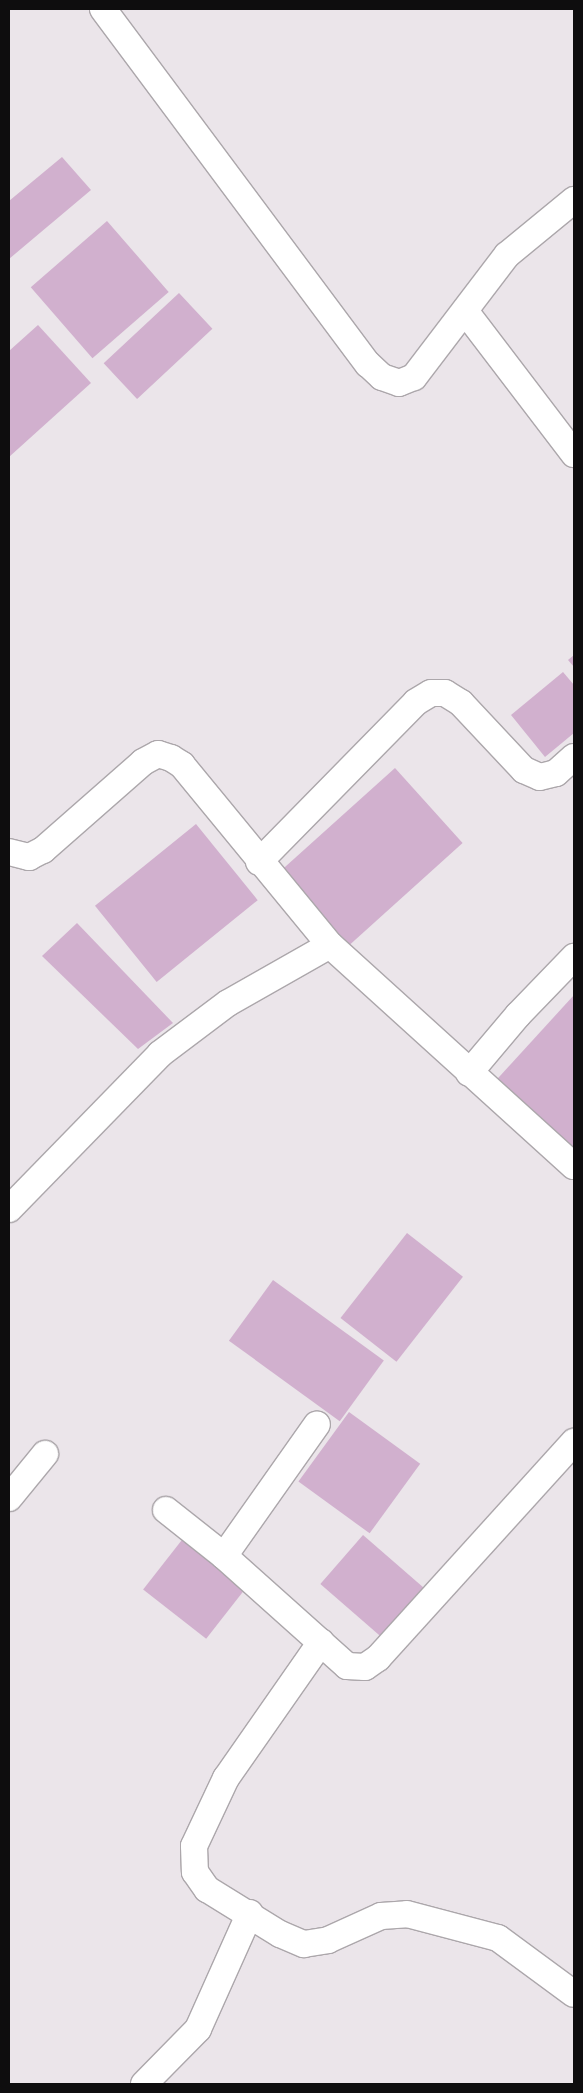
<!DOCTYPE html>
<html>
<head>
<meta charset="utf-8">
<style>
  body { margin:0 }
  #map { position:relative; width:583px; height:2093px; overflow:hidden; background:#ebe5ea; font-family:"Work Sans",sans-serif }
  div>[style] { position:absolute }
  .building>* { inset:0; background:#d1b0ce; transform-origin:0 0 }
  .roads { filter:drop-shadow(1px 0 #aca7ab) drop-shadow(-1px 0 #aca7ab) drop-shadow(0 1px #aca7ab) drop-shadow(0 -1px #aca7ab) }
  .street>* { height:26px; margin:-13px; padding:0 13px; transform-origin:13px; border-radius:13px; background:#fff }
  span { translate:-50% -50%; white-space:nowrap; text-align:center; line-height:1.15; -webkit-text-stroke:4.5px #fff; paint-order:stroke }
  .frame { position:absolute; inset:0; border:10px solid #0e0d0e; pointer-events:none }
</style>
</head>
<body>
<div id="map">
  <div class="building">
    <i style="clip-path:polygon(62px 157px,91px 190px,9px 259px,9px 201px)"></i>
    <i style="left:107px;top:221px;width:94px;height:101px;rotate:49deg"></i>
    <i style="left:179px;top:293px;width:49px;height:103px;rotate:47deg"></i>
    <i style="clip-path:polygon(38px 325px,91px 383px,9px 457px,9px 351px)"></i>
    <i style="clip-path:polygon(574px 655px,574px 667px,568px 660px)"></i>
    <i style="clip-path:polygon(563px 672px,574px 685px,574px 733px,545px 757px,511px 715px)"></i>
    <i style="left:395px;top:768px;width:101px;height:163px;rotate:48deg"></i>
    <i style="left:196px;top:824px;width:98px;height:130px;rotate:51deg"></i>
    <i style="clip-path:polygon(77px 923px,173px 1023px,138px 1049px,42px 956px)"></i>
    <i style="clip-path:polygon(574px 995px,574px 1154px,489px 1088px)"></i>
    <i style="left:407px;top:1233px;width:71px;height:108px;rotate:38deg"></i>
    <i style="left:273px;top:1280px;width:137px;height:75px;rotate:36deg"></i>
    <i style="left:349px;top:1412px;width:88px;height:86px;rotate:36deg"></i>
    <i style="left:363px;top:1535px;width:82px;height:65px;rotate:41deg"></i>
    <i style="left:185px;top:1536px;width:80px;height:68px;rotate:38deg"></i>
  </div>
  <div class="roads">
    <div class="street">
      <i style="left:103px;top:9px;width:443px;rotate:53.3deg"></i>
      <i style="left:368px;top:364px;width:19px;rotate:43deg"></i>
      <i style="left:382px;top:377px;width:18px;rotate:19deg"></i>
      <i style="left:399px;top:383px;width:16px;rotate:-22deg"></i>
      <i style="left:414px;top:377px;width:153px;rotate:-52.7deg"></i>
      <i style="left:507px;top:255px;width:87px;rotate:-39.4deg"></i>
      <i style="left:465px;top:311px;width:180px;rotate:52.7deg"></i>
      <i style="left:9px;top:852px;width:21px;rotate:14deg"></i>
      <i style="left:29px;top:857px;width:16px;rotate:-27deg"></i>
      <i style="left:43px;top:850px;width:133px;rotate:-41.3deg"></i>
      <i style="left:143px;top:762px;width:17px;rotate:-28deg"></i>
      <i style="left:158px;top:754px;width:14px;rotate:17deg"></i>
      <i style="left:171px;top:758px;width:13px;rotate:32deg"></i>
      <i style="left:182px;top:765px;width:233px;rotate:50.6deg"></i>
      <i style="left:330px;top:945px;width:329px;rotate:42.2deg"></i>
      <i style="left:259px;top:862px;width:224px;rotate:-45.5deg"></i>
      <i style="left:416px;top:702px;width:17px;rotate:-31deg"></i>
      <i style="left:431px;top:693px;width:14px"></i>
      <i style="left:445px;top:693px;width:19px;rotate:32deg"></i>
      <i style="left:461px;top:703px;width:92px;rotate:46.8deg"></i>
      <i style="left:524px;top:770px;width:17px;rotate:24deg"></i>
      <i style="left:540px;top:777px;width:16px;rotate:-14deg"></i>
      <i style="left:556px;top:773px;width:24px;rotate:-42deg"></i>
      <i style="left:469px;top:1073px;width:76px;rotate:-49.8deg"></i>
      <i style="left:518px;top:1015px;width:81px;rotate:-46deg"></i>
      <i style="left:9px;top:1209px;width:216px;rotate:-45.7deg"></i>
      <i style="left:160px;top:1054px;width:85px;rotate:-36.9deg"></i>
      <i style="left:228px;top:1003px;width:117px;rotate:-29.6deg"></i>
      <i style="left:9px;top:1498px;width:57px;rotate:-50.7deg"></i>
      <i style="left:166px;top:1510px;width:74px;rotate:38.4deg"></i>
      <i style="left:224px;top:1556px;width:165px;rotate:41.8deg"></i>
      <i style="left:347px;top:1666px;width:18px;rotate:3deg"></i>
      <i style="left:365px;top:1667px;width:16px;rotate:-35deg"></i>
      <i style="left:378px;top:1658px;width:292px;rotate:-47.8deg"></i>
      <i style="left:224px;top:1556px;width:161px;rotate:-54.8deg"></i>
      <i style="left:321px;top:1642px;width:166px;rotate:124.9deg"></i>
      <i style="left:226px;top:1778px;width:75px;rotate:115.2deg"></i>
      <i style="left:194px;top:1846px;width:26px;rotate:88deg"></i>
      <i style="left:195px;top:1872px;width:21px;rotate:55deg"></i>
      <i style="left:207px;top:1889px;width:86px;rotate:31.7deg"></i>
      <i style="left:280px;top:1934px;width:26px;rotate:23deg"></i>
      <i style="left:304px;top:1944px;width:24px;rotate:-9deg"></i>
      <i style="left:328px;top:1940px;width:58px;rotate:-24.4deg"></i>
      <i style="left:381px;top:1916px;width:26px;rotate:-4deg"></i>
      <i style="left:407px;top:1914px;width:94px;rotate:14.8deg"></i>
      <i style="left:498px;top:1938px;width:94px;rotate:36.4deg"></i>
      <i style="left:144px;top:2084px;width:77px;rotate:-45.5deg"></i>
      <i style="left:198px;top:2029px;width:127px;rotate:-65.9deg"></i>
    </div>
  </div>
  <div class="frame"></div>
</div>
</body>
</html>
